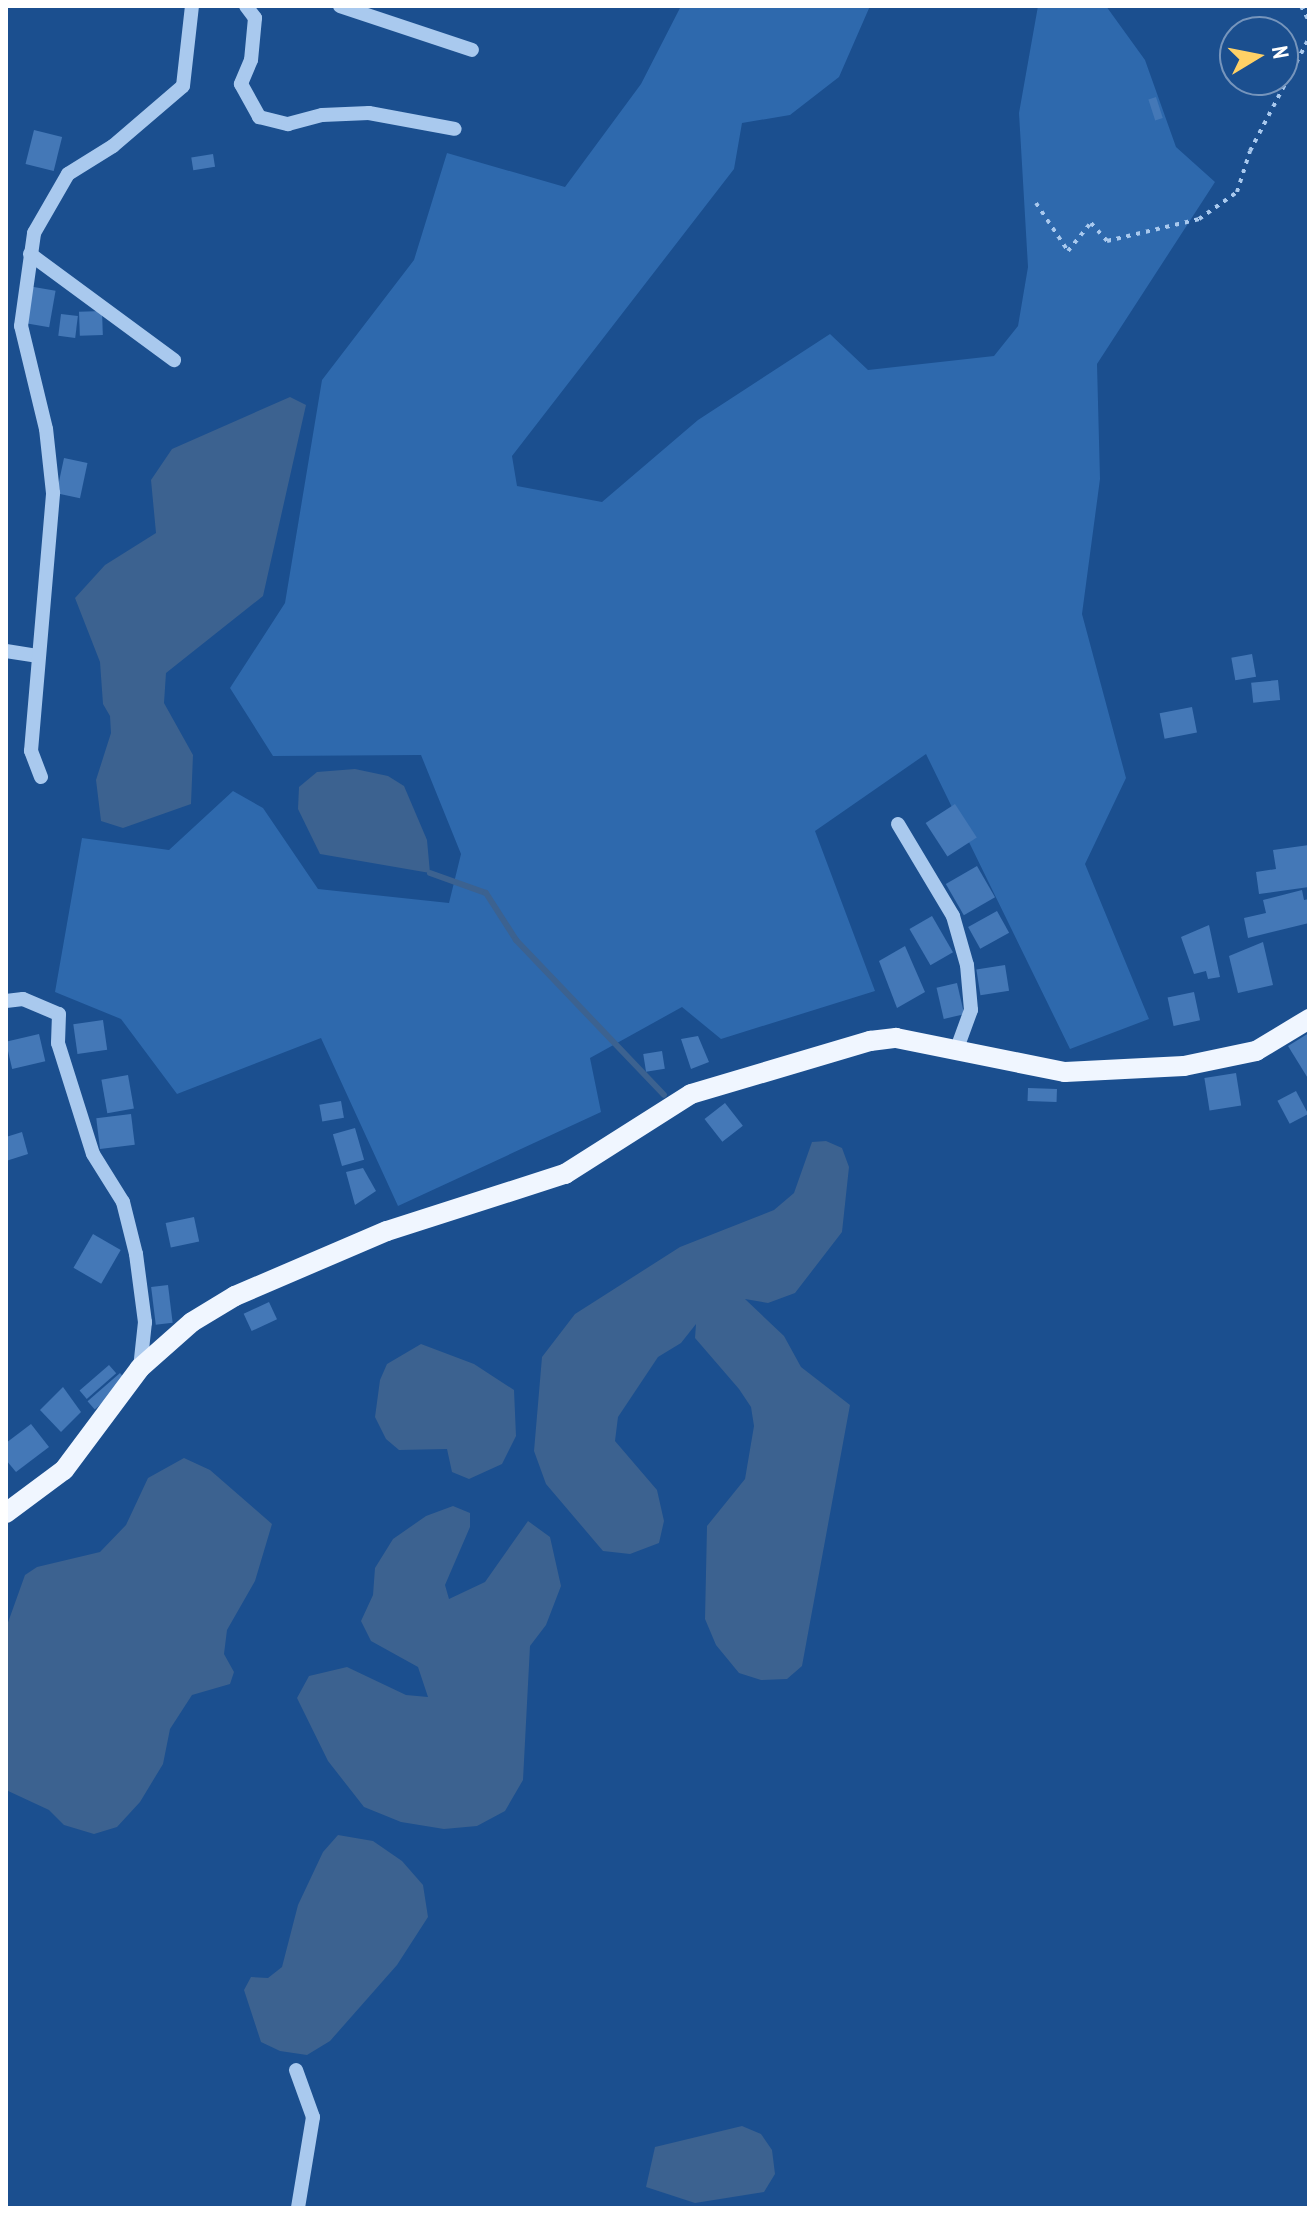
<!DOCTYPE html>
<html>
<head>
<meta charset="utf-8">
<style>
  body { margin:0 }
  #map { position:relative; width:1315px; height:2214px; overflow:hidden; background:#1b4f8f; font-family:"PT Sans Narrow",sans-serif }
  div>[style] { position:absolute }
  .green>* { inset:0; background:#2e69ad }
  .water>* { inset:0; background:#3c6290 }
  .stream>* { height:6px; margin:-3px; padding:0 3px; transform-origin:3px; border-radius:3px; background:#3c6290 }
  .building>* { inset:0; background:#4478b7; transform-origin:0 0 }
  .path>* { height:4px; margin-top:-2px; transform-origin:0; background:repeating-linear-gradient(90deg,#a9c9ee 0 4px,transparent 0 10px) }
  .minor>* { height:14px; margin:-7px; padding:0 7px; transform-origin:7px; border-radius:7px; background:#a9c9ee }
  .major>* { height:20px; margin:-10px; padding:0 10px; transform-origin:10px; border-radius:10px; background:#f0f6ff }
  span { translate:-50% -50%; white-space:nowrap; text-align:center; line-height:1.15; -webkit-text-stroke:6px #1b4f8f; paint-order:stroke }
  .frame { position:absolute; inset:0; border:8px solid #fff; pointer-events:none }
  .north { position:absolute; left:1219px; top:16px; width:80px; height:80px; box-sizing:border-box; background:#1b4f8f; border:2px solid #7695bc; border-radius:50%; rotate:80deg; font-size:22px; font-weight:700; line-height:32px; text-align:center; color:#fff }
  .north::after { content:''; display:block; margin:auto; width:28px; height:36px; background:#ffd166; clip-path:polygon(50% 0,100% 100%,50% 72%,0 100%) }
</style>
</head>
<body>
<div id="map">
  <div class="green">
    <i style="clip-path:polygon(681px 6px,870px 6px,839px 77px,790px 115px,742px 123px,734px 169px,512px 456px,517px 486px,602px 502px,698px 420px,830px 334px,868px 370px,994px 356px,1018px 326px,1028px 267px,1019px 113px,1038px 6px,1106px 6px,1145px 60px,1176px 147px,1215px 182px,1097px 364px,1100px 479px,1082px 614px,1126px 778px,1085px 864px,1149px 1019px,1070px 1049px,926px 754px,815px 831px,875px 991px,721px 1039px,682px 1007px,590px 1058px,601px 1112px,398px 1206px,321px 1038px,177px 1094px,121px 1019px,55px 992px,82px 838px,169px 850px,233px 791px,263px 808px,318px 889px,449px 903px,461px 854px,421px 755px,273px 756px,230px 688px,285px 603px,322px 380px,414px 260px,447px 153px,565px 187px,641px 84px)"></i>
  </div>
  <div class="water">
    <i style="clip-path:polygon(290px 397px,306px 405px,263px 596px,166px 673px,164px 703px,193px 755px,191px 804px,123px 828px,101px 821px,96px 780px,111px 733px,110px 716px,103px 704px,100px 662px,75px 598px,105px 565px,156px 533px,151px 480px,172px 449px)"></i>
    <i style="clip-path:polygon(355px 769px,388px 776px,404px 786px,427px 840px,430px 873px,320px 854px,298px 809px,299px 787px,317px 772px)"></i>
    <i style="clip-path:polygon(826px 1141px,842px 1148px,849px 1167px,842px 1232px,795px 1293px,768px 1303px,745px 1299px,784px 1336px,801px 1367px,850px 1405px,802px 1666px,787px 1679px,761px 1680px,739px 1673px,716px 1645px,705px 1619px,707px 1526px,745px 1479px,754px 1426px,751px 1407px,739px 1389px,695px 1338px,696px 1324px,681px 1343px,658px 1357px,618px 1417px,615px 1441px,657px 1490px,664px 1521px,659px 1543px,630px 1554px,603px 1551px,546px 1484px,534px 1451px,542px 1357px,575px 1314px,680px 1247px,774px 1210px,794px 1193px,812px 1142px)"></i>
    <i style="clip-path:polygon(421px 1344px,474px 1364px,514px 1390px,516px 1436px,502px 1464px,469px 1479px,452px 1472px,447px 1449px,399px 1450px,386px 1439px,375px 1417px,380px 1380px,387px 1364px)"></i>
    <i style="clip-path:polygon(184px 1458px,210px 1470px,272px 1524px,255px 1581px,227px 1630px,224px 1654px,234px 1672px,230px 1684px,192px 1695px,170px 1729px,163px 1764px,140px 1802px,117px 1827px,94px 1834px,64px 1825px,49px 1810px,6px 1790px,6px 1628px,25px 1575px,37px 1567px,100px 1552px,126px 1525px,148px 1478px)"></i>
    <i style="clip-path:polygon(453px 1506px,470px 1513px,470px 1527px,445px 1585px,449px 1599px,485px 1582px,528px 1521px,550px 1537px,561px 1586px,546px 1625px,530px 1646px,523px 1780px,505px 1811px,477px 1826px,444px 1829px,401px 1822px,364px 1807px,328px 1761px,297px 1698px,309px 1676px,347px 1667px,406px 1695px,428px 1697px,418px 1667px,371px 1641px,361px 1621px,373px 1595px,375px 1568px,393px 1539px,426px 1516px)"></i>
    <i style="clip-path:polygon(338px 1835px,373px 1841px,402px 1861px,423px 1885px,428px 1917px,397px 1965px,330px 2041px,307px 2055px,280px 2051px,261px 2042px,244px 1990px,251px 1977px,268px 1978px,282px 1967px,298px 1905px,323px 1852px)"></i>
    <i style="clip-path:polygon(742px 2126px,761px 2134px,772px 2150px,775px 2174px,764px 2192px,695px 2203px,646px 2187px,655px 2147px)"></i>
  </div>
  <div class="stream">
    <i style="left:430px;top:873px;width:59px;rotate:19.7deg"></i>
    <i style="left:486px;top:893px;width:56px;rotate:57.4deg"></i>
    <i style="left:516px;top:940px;width:214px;rotate:46.3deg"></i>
  </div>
  <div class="building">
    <i style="left:1156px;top:97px;width:22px;height:8px;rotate:72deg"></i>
    <i style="left:34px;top:130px;width:29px;height:35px;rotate:14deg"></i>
    <i style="left:213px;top:154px;width:13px;height:22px;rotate:81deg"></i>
    <i style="left:28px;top:286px;width:28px;height:37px;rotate:10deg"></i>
    <i style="left:102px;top:311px;width:24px;height:23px;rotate:88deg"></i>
    <i style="left:61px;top:314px;width:17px;height:22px;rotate:7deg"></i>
    <i style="left:64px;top:458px;width:24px;height:36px;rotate:12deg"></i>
    <i style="left:1252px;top:654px;width:23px;height:21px;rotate:80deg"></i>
    <i style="left:1278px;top:680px;width:20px;height:27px;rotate:84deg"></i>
    <i style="left:1192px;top:707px;width:26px;height:33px;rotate:79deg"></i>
    <i style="left:955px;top:804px;width:40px;height:35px;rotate:57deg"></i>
    <i style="clip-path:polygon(1309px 845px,1309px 887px,1259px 894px,1256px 872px,1276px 869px,1273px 850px)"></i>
    <i style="left:977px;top:866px;width:36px;height:36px;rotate:60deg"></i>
    <i style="clip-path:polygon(1302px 890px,1304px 900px,1309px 899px,1309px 923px,1248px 938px,1244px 918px,1266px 913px,1263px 900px)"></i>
    <i style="left:997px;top:911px;width:25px;height:33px;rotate:61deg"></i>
    <i style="left:932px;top:916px;width:42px;height:26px;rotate:60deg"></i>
    <i style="clip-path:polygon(1209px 925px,1220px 977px,1208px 979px,1206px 971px,1194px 974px,1181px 937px)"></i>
    <i style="clip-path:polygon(1263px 942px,1273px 985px,1238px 993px,1229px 956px)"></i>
    <i style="clip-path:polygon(905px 946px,925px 992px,897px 1008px,879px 961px)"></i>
    <i style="left:1005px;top:965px;width:26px;height:29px;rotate:81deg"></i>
    <i style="left:957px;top:983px;width:32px;height:21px;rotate:77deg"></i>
    <i style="left:1194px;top:992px;width:29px;height:27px;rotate:78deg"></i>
    <i style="left:103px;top:1020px;width:30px;height:30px;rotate:82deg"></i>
    <i style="clip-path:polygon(1309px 1033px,1309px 1080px,1288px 1046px)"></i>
    <i style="left:39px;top:1034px;width:28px;height:34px;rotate:77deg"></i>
    <i style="clip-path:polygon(698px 1036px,709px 1062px,691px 1069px,681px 1039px)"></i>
    <i style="left:662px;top:1051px;width:18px;height:19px;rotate:81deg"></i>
    <i style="left:1236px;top:1073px;width:33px;height:32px;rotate:81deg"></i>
    <i style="left:128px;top:1075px;width:34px;height:27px;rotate:80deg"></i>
    <i style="left:1028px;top:1088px;width:29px;height:13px;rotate:2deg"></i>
    <i style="left:1296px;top:1091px;width:26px;height:21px;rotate:62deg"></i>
    <i style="left:341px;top:1101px;width:17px;height:22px;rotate:80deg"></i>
    <i style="left:725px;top:1103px;width:29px;height:26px;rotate:52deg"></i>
    <i style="left:131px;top:1114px;width:31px;height:35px;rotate:83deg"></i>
    <i style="left:355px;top:1128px;width:33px;height:23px;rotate:74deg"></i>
    <i style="clip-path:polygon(22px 1132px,28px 1154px,6px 1161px,6px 1137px)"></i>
    <i style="clip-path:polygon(363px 1168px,376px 1191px,355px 1205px,346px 1172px)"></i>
    <i style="left:194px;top:1217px;width:25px;height:29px;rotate:78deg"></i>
    <i style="left:93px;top:1234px;width:32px;height:39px;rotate:30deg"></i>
    <i style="left:168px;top:1285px;width:38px;height:17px;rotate:83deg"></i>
    <i style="left:269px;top:1302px;width:19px;height:28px;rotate:65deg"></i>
    <i style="left:109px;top:1365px;width:11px;height:39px;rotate:49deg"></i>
    <i style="left:120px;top:1373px;width:11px;height:43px;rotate:49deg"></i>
    <i style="clip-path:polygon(63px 1387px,81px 1412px,61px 1432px,40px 1410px)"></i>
    <i style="clip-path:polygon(31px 1424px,49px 1447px,16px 1472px,6px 1460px,6px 1443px)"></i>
  </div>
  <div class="path">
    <i style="left:1301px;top:6px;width:17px;rotate:62deg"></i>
    <i style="left:1036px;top:203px;width:58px;rotate:56.3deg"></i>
    <i style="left:1068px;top:251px;width:36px;rotate:-51deg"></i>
    <i style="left:1091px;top:223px;width:24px;rotate:48deg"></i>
    <i style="left:1107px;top:241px;width:95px;rotate:-13.4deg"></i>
    <i style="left:1199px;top:219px;width:47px;rotate:-35.4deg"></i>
    <i style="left:1237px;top:192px;width:43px;rotate:-72.4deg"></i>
    <i style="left:1250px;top:151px;width:127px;rotate:-62.4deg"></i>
  </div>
  <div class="minor">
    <i style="left:246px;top:6px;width:15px;rotate:53deg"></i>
    <i style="left:255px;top:18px;width:42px;rotate:95.4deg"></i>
    <i style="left:251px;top:60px;width:26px;rotate:113deg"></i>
    <i style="left:241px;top:84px;width:38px;rotate:61deg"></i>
    <i style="left:259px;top:117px;width:30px;rotate:14deg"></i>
    <i style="left:288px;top:124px;width:35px;rotate:-15deg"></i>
    <i style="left:322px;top:115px;width:47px;rotate:-2.4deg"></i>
    <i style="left:369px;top:113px;width:87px;rotate:10.5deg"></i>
    <i style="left:340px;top:6px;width:139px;rotate:18.4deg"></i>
    <i style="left:30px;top:254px;width:179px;rotate:36.4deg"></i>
    <i style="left:6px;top:651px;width:33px;rotate:9deg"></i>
    <i style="left:41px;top:777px;width:28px;rotate:-111deg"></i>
    <i style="left:31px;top:751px;width:259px;rotate:-85.1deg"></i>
    <i style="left:53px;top:493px;width:64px;rotate:-96.2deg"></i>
    <i style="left:46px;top:429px;width:106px;rotate:-103.6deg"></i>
    <i style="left:21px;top:326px;width:94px;rotate:-82deg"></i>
    <i style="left:34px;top:233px;width:68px;rotate:-60deg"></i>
    <i style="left:68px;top:174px;width:53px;rotate:-31.9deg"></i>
    <i style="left:113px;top:146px;width:92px;rotate:-40.6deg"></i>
    <i style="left:183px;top:86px;width:81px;rotate:-83.6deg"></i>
    <i style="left:898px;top:824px;width:107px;rotate:59.1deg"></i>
    <i style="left:953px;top:916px;width:51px;rotate:74.1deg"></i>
    <i style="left:967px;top:965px;width:45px;rotate:84.9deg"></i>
    <i style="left:971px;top:1010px;width:44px;rotate:110.1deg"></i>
    <i style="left:6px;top:1001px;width:17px;rotate:-7deg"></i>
    <i style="left:23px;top:999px;width:39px;rotate:23deg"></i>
    <i style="left:59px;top:1014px;width:29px;rotate:92deg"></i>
    <i style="left:58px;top:1043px;width:116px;rotate:72.5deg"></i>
    <i style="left:93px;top:1154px;width:57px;rotate:58deg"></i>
    <i style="left:123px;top:1202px;width:54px;rotate:76deg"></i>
    <i style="left:136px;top:1254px;width:69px;rotate:82.5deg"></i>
    <i style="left:145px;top:1322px;width:46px;rotate:96.2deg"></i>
    <i style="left:296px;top:2070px;width:50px;rotate:70.1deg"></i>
    <i style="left:313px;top:2117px;width:92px;rotate:99.4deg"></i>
  </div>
  <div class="major">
    <i style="left:6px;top:1513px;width:72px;rotate:-36.6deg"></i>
    <i style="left:64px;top:1470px;width:127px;rotate:-53.3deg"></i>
    <i style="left:140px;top:1368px;width:69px;rotate:-41.5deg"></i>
    <i style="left:192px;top:1322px;width:50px;rotate:-31.2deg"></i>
    <i style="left:235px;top:1296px;width:165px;rotate:-23.2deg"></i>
    <i style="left:387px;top:1231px;width:187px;rotate:-17.8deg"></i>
    <i style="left:565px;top:1174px;width:149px;rotate:-32.4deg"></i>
    <i style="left:691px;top:1094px;width:187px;rotate:-16.5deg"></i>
    <i style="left:870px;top:1041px;width:26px;rotate:-7deg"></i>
    <i style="left:896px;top:1038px;width:172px;rotate:11.4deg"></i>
    <i style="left:1065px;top:1072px;width:119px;rotate:-2.9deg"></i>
    <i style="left:1184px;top:1066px;width:74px;rotate:-11.8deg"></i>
    <i style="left:1256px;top:1051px;width:62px;rotate:-31.1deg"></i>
  </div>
  <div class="frame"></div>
  <div class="north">N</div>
</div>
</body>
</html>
